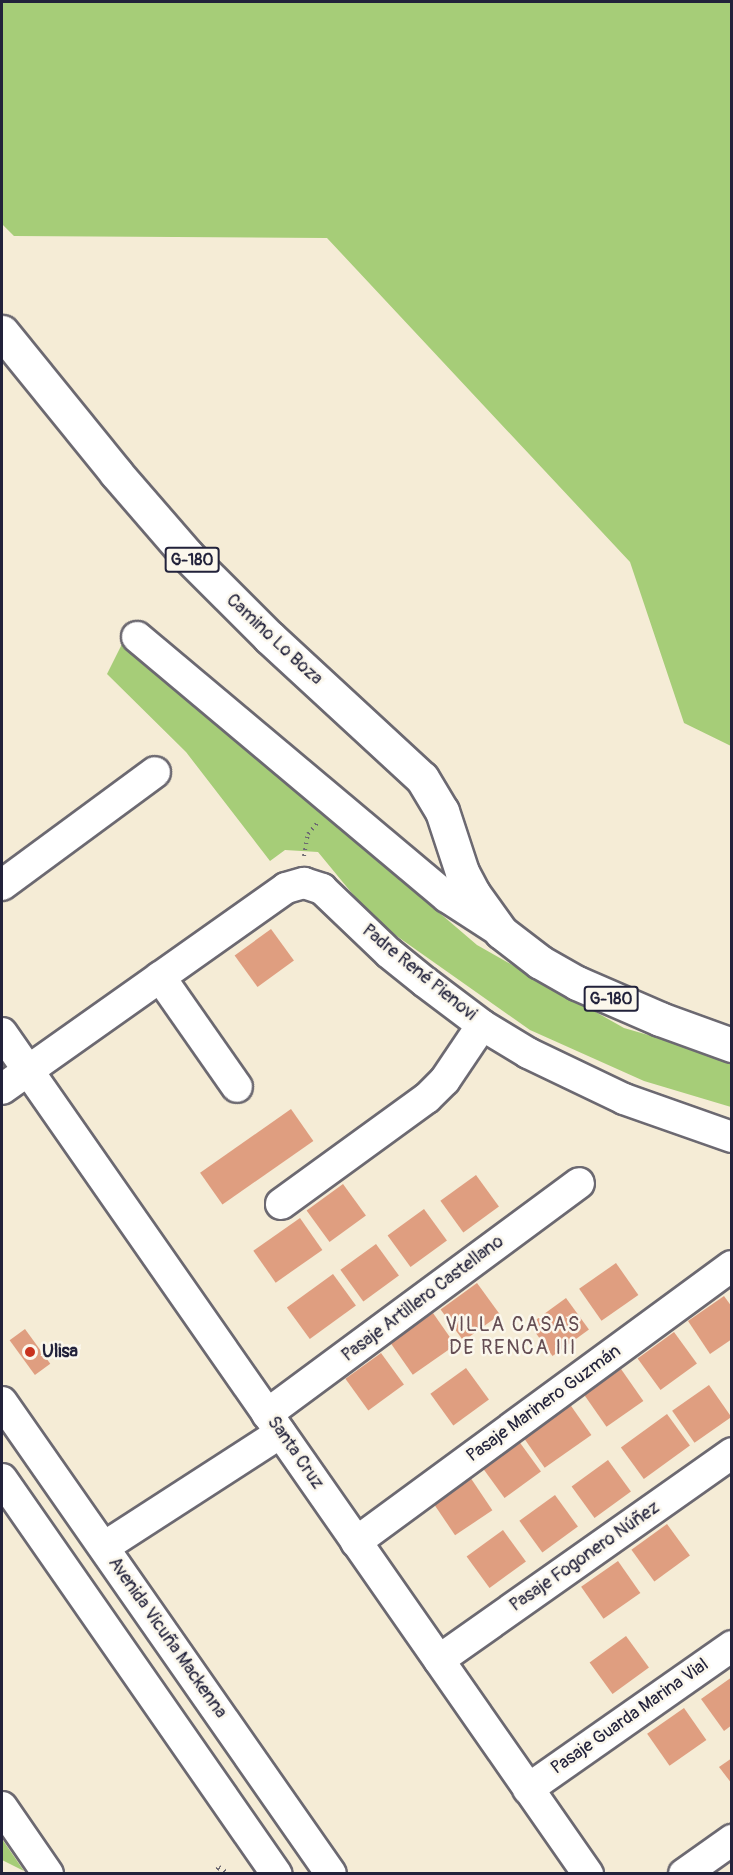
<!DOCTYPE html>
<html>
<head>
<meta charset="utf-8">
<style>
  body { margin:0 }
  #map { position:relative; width:733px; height:1875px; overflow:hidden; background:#f5ecd6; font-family:Pangolin,sans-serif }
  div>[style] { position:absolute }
  .green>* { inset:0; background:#a6cd78 }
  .building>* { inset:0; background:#df9e80; transform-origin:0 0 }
  .path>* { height:4px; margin-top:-2px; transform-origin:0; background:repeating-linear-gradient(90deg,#6c6971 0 1.5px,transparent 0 6px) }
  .roads { filter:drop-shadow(2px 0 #6c6971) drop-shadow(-2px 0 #6c6971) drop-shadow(0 2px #6c6971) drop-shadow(0 -2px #6c6971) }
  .minor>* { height:30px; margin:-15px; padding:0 15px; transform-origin:15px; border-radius:15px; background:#fff }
  .major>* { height:33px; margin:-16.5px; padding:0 16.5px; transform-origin:16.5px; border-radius:16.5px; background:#fff }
  .dots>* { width:16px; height:16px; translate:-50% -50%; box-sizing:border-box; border:3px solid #fbf7ec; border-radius:50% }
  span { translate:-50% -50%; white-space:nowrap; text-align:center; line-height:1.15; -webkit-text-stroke:5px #fbf7ec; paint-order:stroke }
  .shield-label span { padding:2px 4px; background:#fbf7ec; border:2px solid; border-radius:4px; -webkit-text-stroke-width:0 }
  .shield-label { font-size:16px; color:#22223b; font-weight:700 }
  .street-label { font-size:18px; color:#22223b }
  .poi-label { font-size:18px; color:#22223b; font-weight:700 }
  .left { translate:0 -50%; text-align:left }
  .neighbourhood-label { font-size:20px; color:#644d53; letter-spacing:1.5px }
  .frame { position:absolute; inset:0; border:3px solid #22223b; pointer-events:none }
</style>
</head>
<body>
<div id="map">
  <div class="green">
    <i style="clip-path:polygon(2px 2px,731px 2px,731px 746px,684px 723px,630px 562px,327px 238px,14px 236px,2px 224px)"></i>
    <i style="clip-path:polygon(123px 642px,477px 945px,624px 1028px,731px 1059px,731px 1107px,644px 1081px,530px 1030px,374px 920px,318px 852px,285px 850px,270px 861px,186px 752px,107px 674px)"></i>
    <i style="clip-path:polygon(2px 1839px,24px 1871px,2px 1860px)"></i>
  </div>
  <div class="building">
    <i style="left:271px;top:929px;width:39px;height:45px;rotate:54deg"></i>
    <i style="left:291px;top:1109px;width:39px;height:111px;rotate:55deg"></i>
    <i style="left:476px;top:1175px;width:39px;height:44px;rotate:54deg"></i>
    <i style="left:343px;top:1184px;width:39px;height:45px;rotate:54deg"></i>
    <i style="left:424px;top:1209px;width:39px;height:45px;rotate:54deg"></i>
    <i style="left:300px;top:1218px;width:39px;height:57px;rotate:55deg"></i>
    <i style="left:376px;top:1244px;width:39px;height:44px;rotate:54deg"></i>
    <i style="left:616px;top:1263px;width:39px;height:45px;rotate:55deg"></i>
    <i style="left:333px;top:1274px;width:39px;height:57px;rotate:54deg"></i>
    <i style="left:477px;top:1283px;width:39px;height:45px;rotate:54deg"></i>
    <i style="clip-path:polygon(724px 1296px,732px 1307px,732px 1339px,710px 1354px,688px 1321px)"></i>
    <i style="left:566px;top:1298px;width:39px;height:45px;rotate:54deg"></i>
    <i style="left:433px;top:1313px;width:39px;height:52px;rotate:55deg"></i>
    <i style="left:25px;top:1329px;width:43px;height:19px;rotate:54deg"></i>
    <i style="left:674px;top:1332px;width:39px;height:45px;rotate:54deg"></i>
    <i style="left:381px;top:1353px;width:39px;height:44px;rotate:54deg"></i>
    <i style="left:466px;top:1368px;width:39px;height:44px;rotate:54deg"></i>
    <i style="left:621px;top:1369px;width:39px;height:45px;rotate:55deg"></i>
    <i style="left:709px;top:1385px;width:39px;height:45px;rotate:55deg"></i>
    <i style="left:569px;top:1403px;width:39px;height:57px;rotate:55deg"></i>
    <i style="left:667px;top:1414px;width:39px;height:57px;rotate:54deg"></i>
    <i style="left:518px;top:1440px;width:39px;height:45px;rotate:54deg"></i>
    <i style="left:608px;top:1460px;width:39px;height:45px;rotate:54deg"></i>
    <i style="left:470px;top:1477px;width:40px;height:45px;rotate:56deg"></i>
    <i style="left:555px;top:1495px;width:39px;height:44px;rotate:54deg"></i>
    <i style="left:667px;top:1524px;width:39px;height:44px;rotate:54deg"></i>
    <i style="left:503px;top:1530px;width:39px;height:45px;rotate:54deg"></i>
    <i style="left:618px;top:1561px;width:39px;height:45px;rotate:55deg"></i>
    <i style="left:626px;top:1636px;width:39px;height:45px;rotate:54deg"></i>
    <i style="clip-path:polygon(732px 1677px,732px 1725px,724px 1731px,701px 1699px)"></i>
    <i style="left:684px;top:1708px;width:39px;height:45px;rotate:55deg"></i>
    <i style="clip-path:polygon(732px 1758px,732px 1784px,719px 1767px)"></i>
  </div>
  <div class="path">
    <i style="left:304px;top:856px;width:22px;rotate:-80deg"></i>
    <i style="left:308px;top:834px;width:16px;rotate:-50deg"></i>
    <i style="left:213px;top:1874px;width:9px;rotate:-49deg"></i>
    <i style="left:219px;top:1867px;width:12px;rotate:35deg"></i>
  </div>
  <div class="roads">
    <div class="minor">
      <i style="left:137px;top:637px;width:405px;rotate:40deg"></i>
      <i style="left:447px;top:897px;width:61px;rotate:32.9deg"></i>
      <i style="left:2px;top:885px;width:190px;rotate:-36.4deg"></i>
      <i style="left:160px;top:977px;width:134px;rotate:55deg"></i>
      <i style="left:2px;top:1033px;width:1025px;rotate:55.13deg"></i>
      <i style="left:2px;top:1089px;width:348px;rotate:-35.3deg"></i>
      <i style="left:286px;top:888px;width:19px;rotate:-16deg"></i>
      <i style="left:304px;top:883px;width:19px;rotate:18deg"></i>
      <i style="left:322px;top:889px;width:93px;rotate:43.7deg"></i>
      <i style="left:389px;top:953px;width:46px;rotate:38.9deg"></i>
      <i style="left:425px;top:982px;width:71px;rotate:37deg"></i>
      <i style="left:482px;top:1025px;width:54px;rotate:31.3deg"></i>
      <i style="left:528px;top:1053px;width:106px;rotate:25.6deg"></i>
      <i style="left:624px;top:1099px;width:114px;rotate:19.4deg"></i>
      <i style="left:281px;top:1204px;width:180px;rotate:-36deg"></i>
      <i style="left:427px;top:1098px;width:25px;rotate:-45deg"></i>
      <i style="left:445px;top:1080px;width:66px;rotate:-56.1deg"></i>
      <i style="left:2px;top:1402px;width:575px;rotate:55.12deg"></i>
      <i style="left:267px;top:1414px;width:388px;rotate:-36.5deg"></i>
      <i style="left:2px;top:1479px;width:481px;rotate:55.2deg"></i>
      <i style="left:356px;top:1542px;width:466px;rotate:-36.3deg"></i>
      <i style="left:104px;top:1547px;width:210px;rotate:-32.9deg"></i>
      <i style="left:439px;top:1660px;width:359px;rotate:-35.2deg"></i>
      <i style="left:528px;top:1789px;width:249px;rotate:-35deg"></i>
      <i style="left:2px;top:1807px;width:81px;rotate:55.5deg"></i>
      <i style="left:684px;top:1874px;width:59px;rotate:-35.3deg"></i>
    </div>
    <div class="major">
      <i style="left:2px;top:332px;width:181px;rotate:51deg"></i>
      <i style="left:116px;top:473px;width:108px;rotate:49.1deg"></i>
      <i style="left:187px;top:555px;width:116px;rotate:45deg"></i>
      <i style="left:269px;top:637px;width:208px;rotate:42.7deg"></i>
      <i style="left:422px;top:778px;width:39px;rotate:59deg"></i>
      <i style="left:442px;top:811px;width:64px;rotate:71.8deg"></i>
      <i style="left:462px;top:872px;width:24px;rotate:62deg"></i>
      <i style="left:473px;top:893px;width:48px;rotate:54.3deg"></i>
      <i style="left:501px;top:932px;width:49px;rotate:37.6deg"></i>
      <i style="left:540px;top:962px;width:43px;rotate:29.6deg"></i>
      <i style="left:577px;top:983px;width:90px;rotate:23.4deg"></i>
      <i style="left:660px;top:1019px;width:77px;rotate:19.9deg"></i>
    </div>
  </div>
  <div class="dots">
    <i style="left:30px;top:1352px;background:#c8321e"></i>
  </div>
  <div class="shield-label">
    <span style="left:192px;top:560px">G-180</span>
    <span style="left:611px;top:999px">G-180</span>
  </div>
  <div class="street-label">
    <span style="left:274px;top:640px;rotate:43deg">Camino Lo Boza</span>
    <span style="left:419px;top:973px;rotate:39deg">Padre René Pienovi</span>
    <span style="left:423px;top:1299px;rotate:-37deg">Pasaje Artillero Castellano</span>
    <span style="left:544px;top:1404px;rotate:-36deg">Pasaje Marinero Guzmán</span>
    <span style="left:295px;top:1453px;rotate:55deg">Santa Cruz</span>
    <span style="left:585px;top:1557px;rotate:-35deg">Pasaje Fogonero Núñez</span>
    <span style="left:167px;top:1638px;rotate:55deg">Avenida Vicuña Mackenna</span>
    <span style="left:630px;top:1717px;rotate:-35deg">Pasaje Guarda Marina Vial</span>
  </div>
  <div class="poi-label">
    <span class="left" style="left:42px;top:1352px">Ulisa</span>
  </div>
  <div class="neighbourhood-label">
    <span style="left:513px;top:1336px">VILLA CASAS<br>DE RENCA III</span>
  </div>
  <div class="frame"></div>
</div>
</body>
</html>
